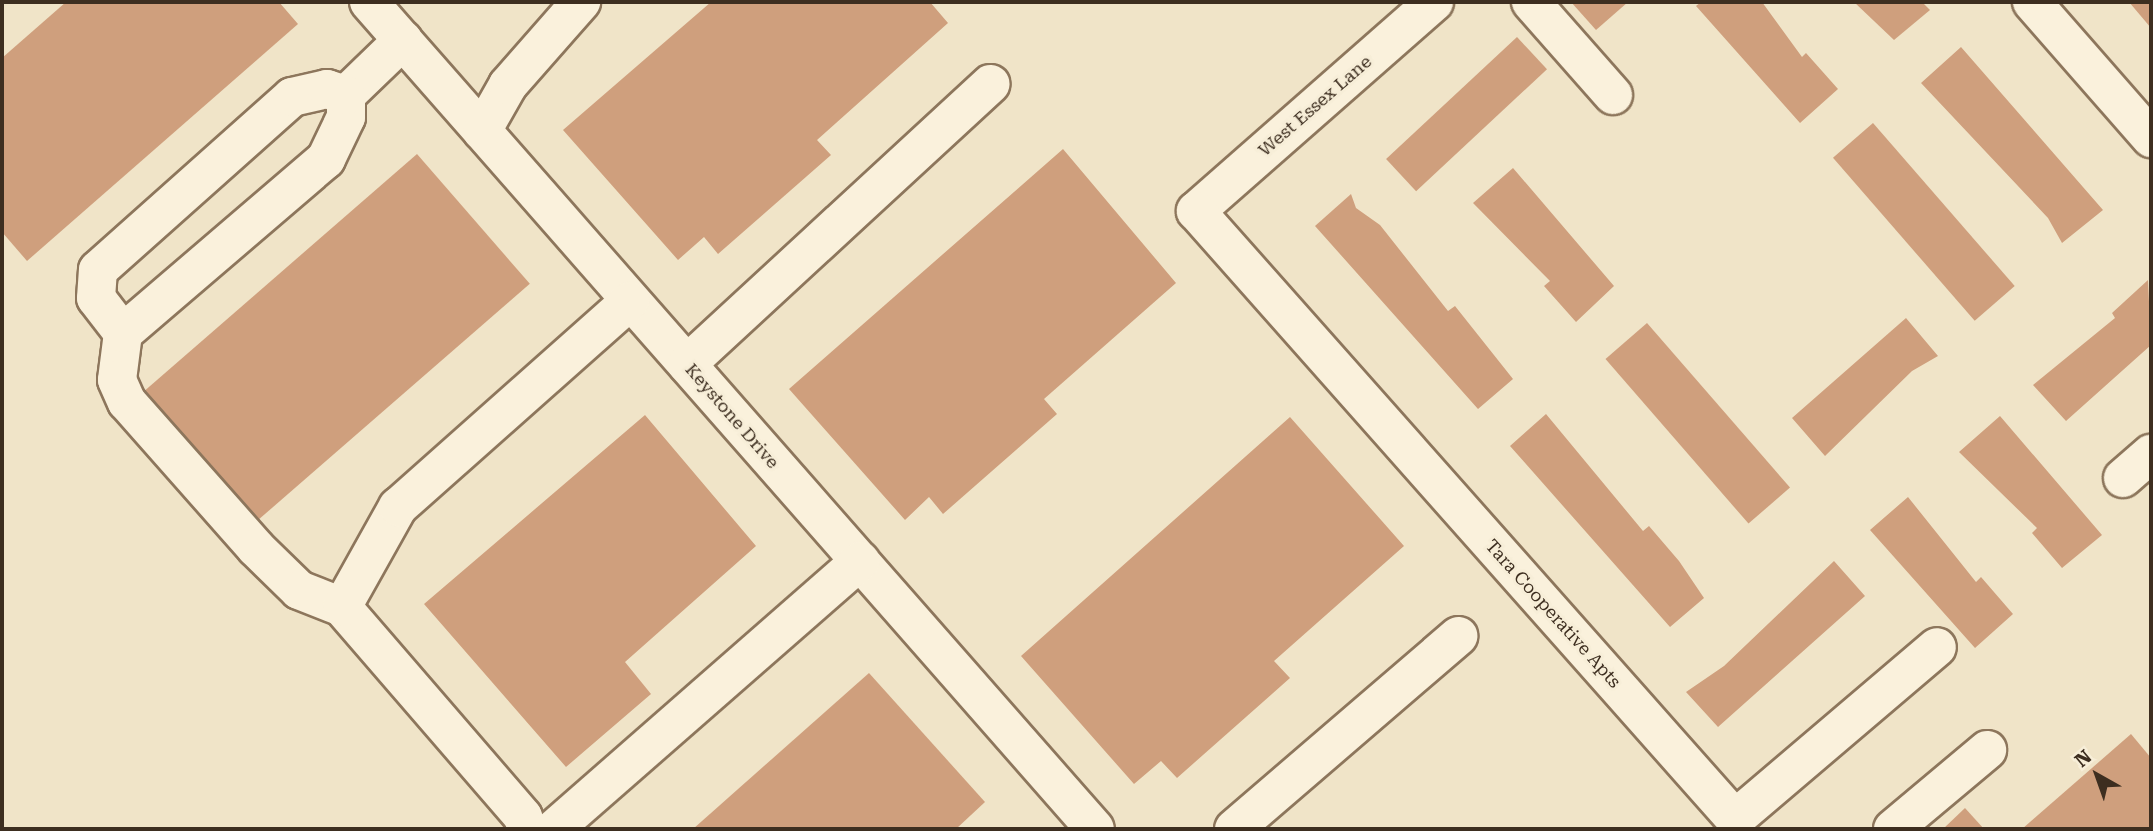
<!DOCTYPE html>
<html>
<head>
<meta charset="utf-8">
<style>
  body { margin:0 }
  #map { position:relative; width:2153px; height:831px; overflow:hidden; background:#f0e4c8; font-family:"Roboto Serif",serif }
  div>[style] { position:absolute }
  .building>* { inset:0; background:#cf9f7d; transform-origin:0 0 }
  .roads { filter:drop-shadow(2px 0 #8d765c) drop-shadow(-2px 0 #8d765c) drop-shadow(0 2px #8d765c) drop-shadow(0 -2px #8d765c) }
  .minor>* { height:38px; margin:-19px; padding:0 19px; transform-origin:19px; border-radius:19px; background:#faf1dc }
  span { translate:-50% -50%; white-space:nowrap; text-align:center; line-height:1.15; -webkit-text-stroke:6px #f7eed8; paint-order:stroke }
  .street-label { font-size:18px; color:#3d2e20 }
  .frame { position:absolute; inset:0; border:4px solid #3d2e20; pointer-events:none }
  .north { position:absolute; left:2062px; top:740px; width:70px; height:70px; -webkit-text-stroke:5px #f7eed8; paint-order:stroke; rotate:320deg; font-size:19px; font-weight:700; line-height:28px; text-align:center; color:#3d2e20 }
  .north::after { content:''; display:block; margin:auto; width:24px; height:32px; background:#3d2e20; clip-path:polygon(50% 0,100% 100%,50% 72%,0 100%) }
</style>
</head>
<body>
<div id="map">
  <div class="building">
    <i style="clip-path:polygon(66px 2px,279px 2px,298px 24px,27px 261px,2px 232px,2px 58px)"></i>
    <i style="clip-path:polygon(711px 2px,930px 2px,948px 23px,817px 140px,831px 155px,718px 254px,704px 237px,678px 260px,563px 130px)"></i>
    <i style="clip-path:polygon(1571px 2px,1628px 2px,1596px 30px)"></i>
    <i style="clip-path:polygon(1701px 2px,1762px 2px,1802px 57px,1806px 53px,1838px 89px,1800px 123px,1696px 6px)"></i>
    <i style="clip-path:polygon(1854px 2px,1922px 2px,1930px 10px,1894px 40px)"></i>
    <i style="clip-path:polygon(2129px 2px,2151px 2px,2151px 28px)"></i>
    <i style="left:1517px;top:37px;width:44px;height:179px;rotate:47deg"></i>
    <i style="clip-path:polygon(1961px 47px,2103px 210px,2062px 243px,2048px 218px,1921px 83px)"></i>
    <i style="left:1873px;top:123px;width:216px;height:53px;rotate:49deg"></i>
    <i style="clip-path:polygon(1063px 149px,1176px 283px,1044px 399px,1057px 414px,943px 514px,929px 497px,905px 520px,789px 389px)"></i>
    <i style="left:417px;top:154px;width:172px;height:367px;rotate:49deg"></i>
    <i style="clip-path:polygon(1513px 168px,1614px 286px,1576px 322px,1544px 286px,1550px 281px,1473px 203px)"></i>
    <i style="clip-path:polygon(1351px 194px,1356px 208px,1380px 225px,1448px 311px,1455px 306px,1513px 379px,1478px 409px,1315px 226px)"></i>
    <i style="clip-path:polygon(2148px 280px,2151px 345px,2066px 421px,2033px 385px,2115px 318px,2112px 313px)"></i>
    <i style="clip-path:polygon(1906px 318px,1938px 356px,1912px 371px,1825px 456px,1792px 418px)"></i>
    <i style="left:1647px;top:323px;width:218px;height:55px;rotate:49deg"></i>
    <i style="clip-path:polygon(1546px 414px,1643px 531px,1649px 526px,1679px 561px,1704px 598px,1670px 627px,1510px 446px)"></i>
    <i style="clip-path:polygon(645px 415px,756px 546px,625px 662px,651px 694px,566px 767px,424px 604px)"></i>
    <i style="clip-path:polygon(2000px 416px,2102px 535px,2062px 568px,2032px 533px,2037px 528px,1959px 452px)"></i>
    <i style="clip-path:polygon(1290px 417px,1404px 546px,1274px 661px,1290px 678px,1177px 778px,1161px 761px,1134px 784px,1021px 656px)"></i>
    <i style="clip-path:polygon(1908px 497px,1976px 582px,1981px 577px,2013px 614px,1975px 648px,1870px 530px)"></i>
    <i style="clip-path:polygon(1834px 561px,1865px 596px,1718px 727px,1686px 692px,1724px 666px)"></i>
    <i style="clip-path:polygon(869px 673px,985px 802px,956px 829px,693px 829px)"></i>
    <i style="clip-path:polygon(2131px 734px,2151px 758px,2151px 829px,2022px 829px)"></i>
    <i style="clip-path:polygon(1965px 808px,1984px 829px,1943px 829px)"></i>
  </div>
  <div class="roads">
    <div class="minor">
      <i style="left:369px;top:2px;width:1100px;rotate:48.72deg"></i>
      <i style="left:1434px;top:2px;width:317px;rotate:138.7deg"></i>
      <i style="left:1196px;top:211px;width:813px;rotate:48.44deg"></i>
      <i style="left:1735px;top:819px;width:265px;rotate:-40.4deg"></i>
      <i style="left:1531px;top:2px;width:124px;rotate:48.6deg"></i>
      <i style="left:2032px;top:2px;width:181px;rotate:48.8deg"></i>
      <i style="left:403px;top:40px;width:79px;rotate:136deg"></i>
      <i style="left:346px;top:95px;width:22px;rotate:90deg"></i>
      <i style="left:346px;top:117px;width:47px;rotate:115.5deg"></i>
      <i style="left:326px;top:159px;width:267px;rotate:139.4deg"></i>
      <i style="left:123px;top:333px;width:47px;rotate:97.3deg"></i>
      <i style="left:117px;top:380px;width:24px;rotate:66deg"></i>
      <i style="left:127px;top:402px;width:195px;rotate:48.5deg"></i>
      <i style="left:256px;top:548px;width:60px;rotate:44.3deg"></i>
      <i style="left:299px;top:590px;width:46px;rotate:21.6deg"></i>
      <i style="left:342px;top:607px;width:277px;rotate:49.2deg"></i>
      <i style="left:523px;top:817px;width:13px;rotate:72deg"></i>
      <i style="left:482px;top:131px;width:53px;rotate:-60.5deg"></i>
      <i style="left:508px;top:85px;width:111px;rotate:-48.7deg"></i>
      <i style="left:123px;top:333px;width:44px;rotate:-127.6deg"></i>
      <i style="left:96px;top:298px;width:28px;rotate:-86deg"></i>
      <i style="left:98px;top:270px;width:260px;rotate:-41.7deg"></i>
      <i style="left:292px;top:97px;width:36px;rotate:-13deg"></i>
      <i style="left:327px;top:89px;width:20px;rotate:18deg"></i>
      <i style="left:687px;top:364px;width:413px;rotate:-42.7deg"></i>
      <i style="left:2123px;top:478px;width:37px;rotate:-41deg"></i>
      <i style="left:342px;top:607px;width:115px;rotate:-60.8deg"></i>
      <i style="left:398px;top:507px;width:310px;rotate:-41.6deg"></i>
      <i style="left:554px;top:829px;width:407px;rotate:-41.2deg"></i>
      <i style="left:1234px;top:829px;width:296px;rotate:-40.7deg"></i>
      <i style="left:1893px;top:829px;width:123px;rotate:-40deg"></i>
    </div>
  </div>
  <div class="street-label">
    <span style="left:1315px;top:106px;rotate:-41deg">West Essex Lane</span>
    <span style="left:732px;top:416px;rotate:49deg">Keystone Drive</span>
    <span style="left:1553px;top:614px;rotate:48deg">Tara Cooperative Apts</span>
  </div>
  <div class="frame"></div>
  <div class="north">N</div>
</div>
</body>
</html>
